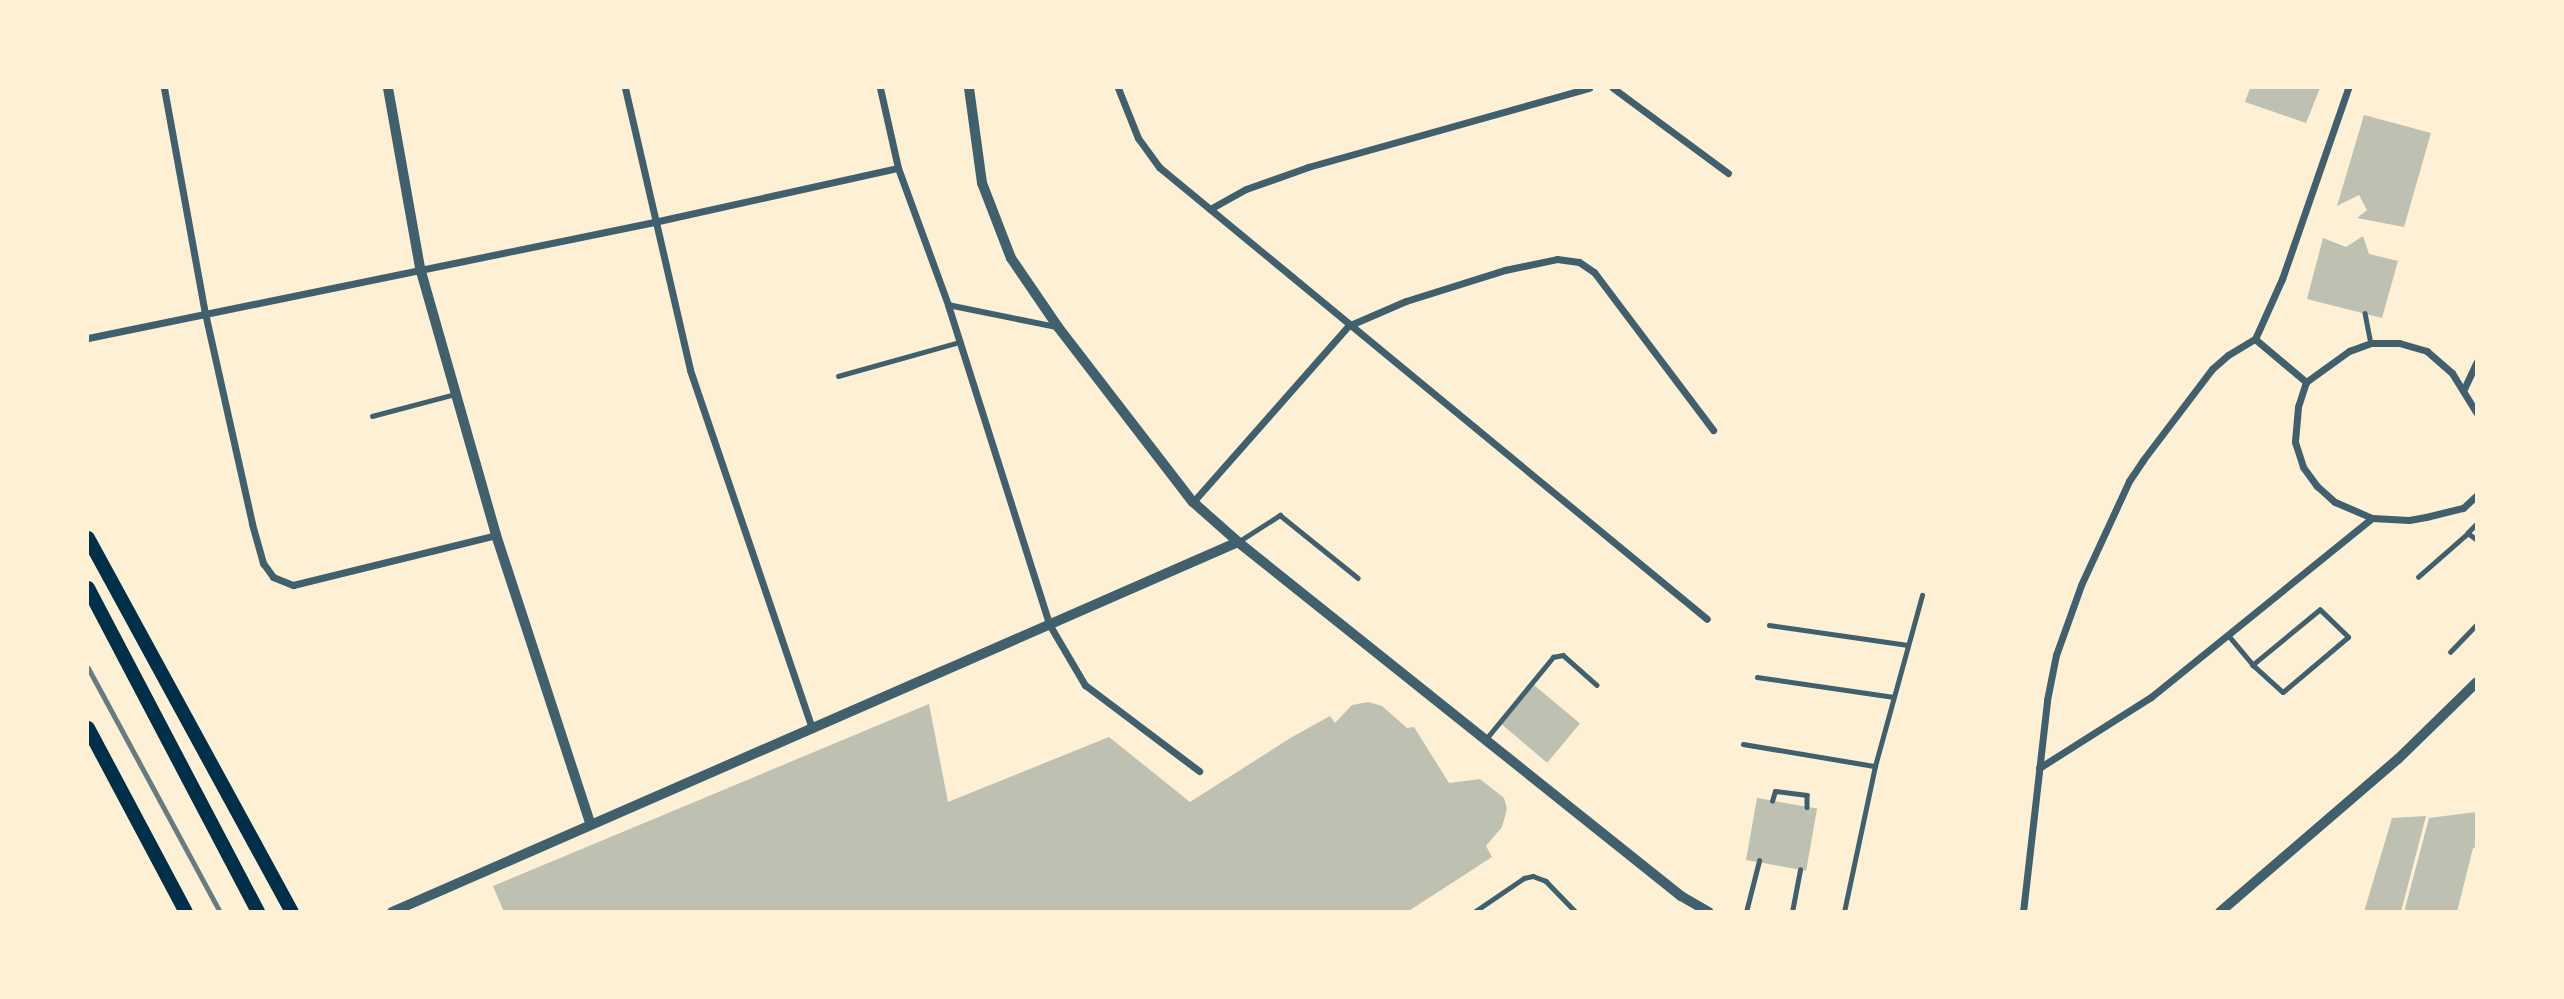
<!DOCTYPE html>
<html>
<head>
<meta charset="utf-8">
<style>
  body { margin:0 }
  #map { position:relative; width:2564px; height:999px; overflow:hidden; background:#fdf0d5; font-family:Ubuntu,sans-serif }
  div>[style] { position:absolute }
  .building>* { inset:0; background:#bec0b2; transform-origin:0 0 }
  .service>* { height:4.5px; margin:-2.25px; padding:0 2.25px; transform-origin:2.25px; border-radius:2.25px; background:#3f606c }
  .pedestrian>* { height:6px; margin:-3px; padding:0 3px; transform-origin:3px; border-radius:3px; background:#3f606c }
  .minor>* { height:7px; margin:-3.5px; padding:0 3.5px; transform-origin:3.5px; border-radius:3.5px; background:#3f606c }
  .tertiary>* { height:10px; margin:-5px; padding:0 5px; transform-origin:5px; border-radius:5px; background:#3f606c }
  .primary>* { height:14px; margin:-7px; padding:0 7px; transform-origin:7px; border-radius:7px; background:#003049 }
  .rail>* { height:5px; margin:-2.5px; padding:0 2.5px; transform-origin:2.5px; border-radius:2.5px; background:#657d81 }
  span { translate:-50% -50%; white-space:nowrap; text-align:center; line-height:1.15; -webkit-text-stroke:5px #fdf0d5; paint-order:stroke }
  .frame { position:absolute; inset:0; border:89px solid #fdf0d5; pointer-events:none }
</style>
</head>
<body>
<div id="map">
  <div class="building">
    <i style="clip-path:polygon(2250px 88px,2320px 88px,2306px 123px,2245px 102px)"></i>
    <i style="clip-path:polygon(2364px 115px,2431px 133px,2404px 227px,2357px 218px,2367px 210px,2359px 195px,2337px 206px)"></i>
    <i style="clip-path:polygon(2363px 236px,2369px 254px,2398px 261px,2382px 318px,2307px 299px,2323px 238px,2346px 247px)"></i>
    <i style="left:1534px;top:685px;width:60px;height:51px;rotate:40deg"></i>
    <i style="clip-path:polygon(1368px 702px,1382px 706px,1407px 728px,1414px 727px,1449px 783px,1480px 779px,1504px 798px,1507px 809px,1502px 827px,1486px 846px,1492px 857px,1407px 912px,504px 912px,493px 886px,929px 704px,948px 802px,1109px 737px,1190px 802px,1292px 737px,1330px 716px,1335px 723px,1352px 705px)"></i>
    <i style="left:1757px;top:798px;width:61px;height:63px;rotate:10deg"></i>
    <i style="clip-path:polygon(2476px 812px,2476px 847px,2473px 848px,2457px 912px,2404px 912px,2429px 818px)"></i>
    <i style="clip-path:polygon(2426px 816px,2401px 912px,2364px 912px,2392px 818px)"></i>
  </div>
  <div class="service">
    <i style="left:2365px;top:313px;width:31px;rotate:79deg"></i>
    <i style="left:838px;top:376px;width:127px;rotate:-15.6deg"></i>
    <i style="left:372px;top:416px;width:86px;rotate:-14.8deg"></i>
    <i style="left:2476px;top:525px;width:11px;rotate:135deg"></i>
    <i style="left:2468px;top:533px;width:10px;rotate:37deg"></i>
    <i style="left:1238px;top:542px;width:50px;rotate:-32.7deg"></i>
    <i style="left:1280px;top:515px;width:100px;rotate:38.9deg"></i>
    <i style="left:2418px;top:577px;width:67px;rotate:-41.3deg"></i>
    <i style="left:1769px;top:625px;width:140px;rotate:8.2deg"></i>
    <i style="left:2229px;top:636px;width:38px;rotate:50deg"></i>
    <i style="left:2253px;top:665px;width:40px;rotate:42deg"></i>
    <i style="left:2283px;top:692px;width:85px;rotate:-40.2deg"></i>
    <i style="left:2348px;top:637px;width:39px;rotate:-136deg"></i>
    <i style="left:2320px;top:610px;width:87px;rotate:140.6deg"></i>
    <i style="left:2450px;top:652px;width:37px;rotate:-46deg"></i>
    <i style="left:1757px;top:677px;width:138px;rotate:8.3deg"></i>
    <i style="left:1486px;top:739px;width:106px;rotate:-50.7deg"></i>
    <i style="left:1553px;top:657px;width:10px;rotate:-11deg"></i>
    <i style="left:1563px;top:655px;width:45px;rotate:41.4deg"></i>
    <i style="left:1743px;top:744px;width:134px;rotate:9.5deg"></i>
    <i style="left:1772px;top:801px;width:10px;rotate:-73deg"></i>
    <i style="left:1775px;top:791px;width:32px;rotate:7deg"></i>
    <i style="left:1807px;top:795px;width:12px;rotate:90deg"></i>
    <i style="left:1474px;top:912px;width:60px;rotate:-34.2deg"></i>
    <i style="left:1524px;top:878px;width:9px;rotate:-13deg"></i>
    <i style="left:1533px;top:876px;width:14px;rotate:21deg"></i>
    <i style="left:1546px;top:881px;width:43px;rotate:45.9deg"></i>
    <i style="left:1746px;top:912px;width:53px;rotate:-75.7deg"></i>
    <i style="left:1792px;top:912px;width:43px;rotate:-79.2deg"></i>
    <i style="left:1844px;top:912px;width:149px;rotate:-78deg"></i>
    <i style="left:1875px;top:766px;width:177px;rotate:-74.6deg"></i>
  </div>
  <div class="pedestrian">
    <i style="left:948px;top:305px;width:110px;rotate:11.5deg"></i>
  </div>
  <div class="minor">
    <i style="left:164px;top:88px;width:229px;rotate:79.7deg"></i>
    <i style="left:205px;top:313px;width:216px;rotate:77.4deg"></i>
    <i style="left:252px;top:524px;width:41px;rotate:74.2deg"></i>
    <i style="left:263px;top:563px;width:17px;rotate:54deg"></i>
    <i style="left:273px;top:577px;width:22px;rotate:22deg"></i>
    <i style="left:293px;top:585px;width:209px;rotate:-13.8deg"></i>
    <i style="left:625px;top:88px;width:289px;rotate:77deg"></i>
    <i style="left:690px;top:370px;width:376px;rotate:71.2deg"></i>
    <i style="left:880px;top:88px;width:82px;rotate:77.3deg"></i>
    <i style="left:898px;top:168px;width:146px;rotate:69.9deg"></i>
    <i style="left:948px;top:305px;width:335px;rotate:72.4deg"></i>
    <i style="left:1049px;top:624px;width:71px;rotate:59.5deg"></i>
    <i style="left:1085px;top:685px;width:143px;rotate:37deg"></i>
    <i style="left:1118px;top:88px;width:54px;rotate:68.2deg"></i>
    <i style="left:1138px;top:138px;width:36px;rotate:54deg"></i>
    <i style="left:1159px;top:167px;width:710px;rotate:39.52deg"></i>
    <i style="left:1613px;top:88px;width:143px;rotate:36.5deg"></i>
    <i style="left:1210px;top:209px;width:41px;rotate:-29.1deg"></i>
    <i style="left:1246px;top:189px;width:66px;rotate:-19.5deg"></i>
    <i style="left:1308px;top:167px;width:292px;rotate:-15.7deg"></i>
    <i style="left:88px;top:338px;width:578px;rotate:-11.58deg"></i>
    <i style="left:654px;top:222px;width:250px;rotate:-12.5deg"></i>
    <i style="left:2255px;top:339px;width:67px;rotate:40.1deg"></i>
    <i style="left:2464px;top:389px;width:29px;rotate:-65deg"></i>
    <i style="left:2476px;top:412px;width:46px;rotate:-121.6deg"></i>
    <i style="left:2452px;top:373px;width:33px;rotate:-139deg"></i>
    <i style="left:2427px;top:351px;width:29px;rotate:-164deg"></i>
    <i style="left:2399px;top:343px;width:28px;rotate:180deg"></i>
    <i style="left:2371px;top:343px;width:23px;rotate:160deg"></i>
    <i style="left:2349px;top:351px;width:53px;rotate:144.2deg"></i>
    <i style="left:2306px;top:382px;width:26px;rotate:108deg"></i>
    <i style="left:2298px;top:407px;width:35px;rotate:95deg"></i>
    <i style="left:2295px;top:442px;width:26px;rotate:72deg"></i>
    <i style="left:2303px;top:467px;width:24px;rotate:54deg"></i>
    <i style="left:2317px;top:486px;width:24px;rotate:42deg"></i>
    <i style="left:2335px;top:502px;width:40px;rotate:23.4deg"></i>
    <i style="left:2372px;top:518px;width:37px;rotate:3deg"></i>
    <i style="left:2409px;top:520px;width:17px;rotate:-10deg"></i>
    <i style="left:2426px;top:517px;width:38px;rotate:-14deg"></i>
    <i style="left:2463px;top:508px;width:18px;rotate:-43deg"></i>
    <i style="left:1193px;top:502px;width:235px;rotate:-48.6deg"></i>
    <i style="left:1348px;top:326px;width:63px;rotate:-23.3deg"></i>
    <i style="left:1406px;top:301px;width:104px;rotate:-17.4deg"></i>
    <i style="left:1505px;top:270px;width:53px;rotate:-11.9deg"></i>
    <i style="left:1557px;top:259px;width:22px;rotate:8deg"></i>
    <i style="left:1579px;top:262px;width:18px;rotate:34deg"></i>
    <i style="left:1594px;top:272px;width:198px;rotate:53deg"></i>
    <i style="left:2039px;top:768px;width:133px;rotate:-32.4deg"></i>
    <i style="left:2151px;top:697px;width:284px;rotate:-39deg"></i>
    <i style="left:2023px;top:912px;width:213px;rotate:-83.5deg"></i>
    <i style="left:2047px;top:700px;width:46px;rotate:-78.7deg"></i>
    <i style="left:2056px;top:655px;width:74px;rotate:-70.3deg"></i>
    <i style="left:2081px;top:585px;width:115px;rotate:-65.2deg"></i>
    <i style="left:2129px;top:481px;width:25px;rotate:-56deg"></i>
    <i style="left:2143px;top:460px;width:114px;rotate:-52.8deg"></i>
    <i style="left:2212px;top:369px;width:21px;rotate:-41deg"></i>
    <i style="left:2228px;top:355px;width:31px;rotate:-31deg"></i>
    <i style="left:2255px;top:339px;width:66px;rotate:-65.8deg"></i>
    <i style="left:2282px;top:279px;width:202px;rotate:-70.9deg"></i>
  </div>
  <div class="tertiary">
    <i style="left:388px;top:88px;width:183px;rotate:79.9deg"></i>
    <i style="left:420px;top:268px;width:278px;rotate:74.1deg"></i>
    <i style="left:496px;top:535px;width:303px;rotate:71.9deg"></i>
    <i style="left:969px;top:88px;width:96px;rotate:82.2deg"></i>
    <i style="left:982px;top:183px;width:80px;rotate:68.9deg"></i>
    <i style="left:1011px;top:258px;width:83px;rotate:55.7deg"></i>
    <i style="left:1058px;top:327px;width:221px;rotate:52.4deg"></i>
    <i style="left:1193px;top:502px;width:60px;rotate:41.6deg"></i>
    <i style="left:1238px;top:542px;width:567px;rotate:38.63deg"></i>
    <i style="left:1681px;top:896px;width:32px;rotate:30deg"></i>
    <i style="left:392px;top:912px;width:923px;rotate:-23.62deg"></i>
    <i style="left:2220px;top:912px;width:235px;rotate:-40.7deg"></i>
    <i style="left:2398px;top:759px;width:109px;rotate:-44.3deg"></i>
  </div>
  <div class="primary">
    <i style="left:88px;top:538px;width:426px;rotate:61.4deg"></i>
    <i style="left:88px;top:588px;width:366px;rotate:62.3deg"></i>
    <i style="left:88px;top:728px;width:208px;rotate:62deg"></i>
  </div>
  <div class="rail">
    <i style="left:88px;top:668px;width:277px;rotate:61.6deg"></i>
  </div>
  <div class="frame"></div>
</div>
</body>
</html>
